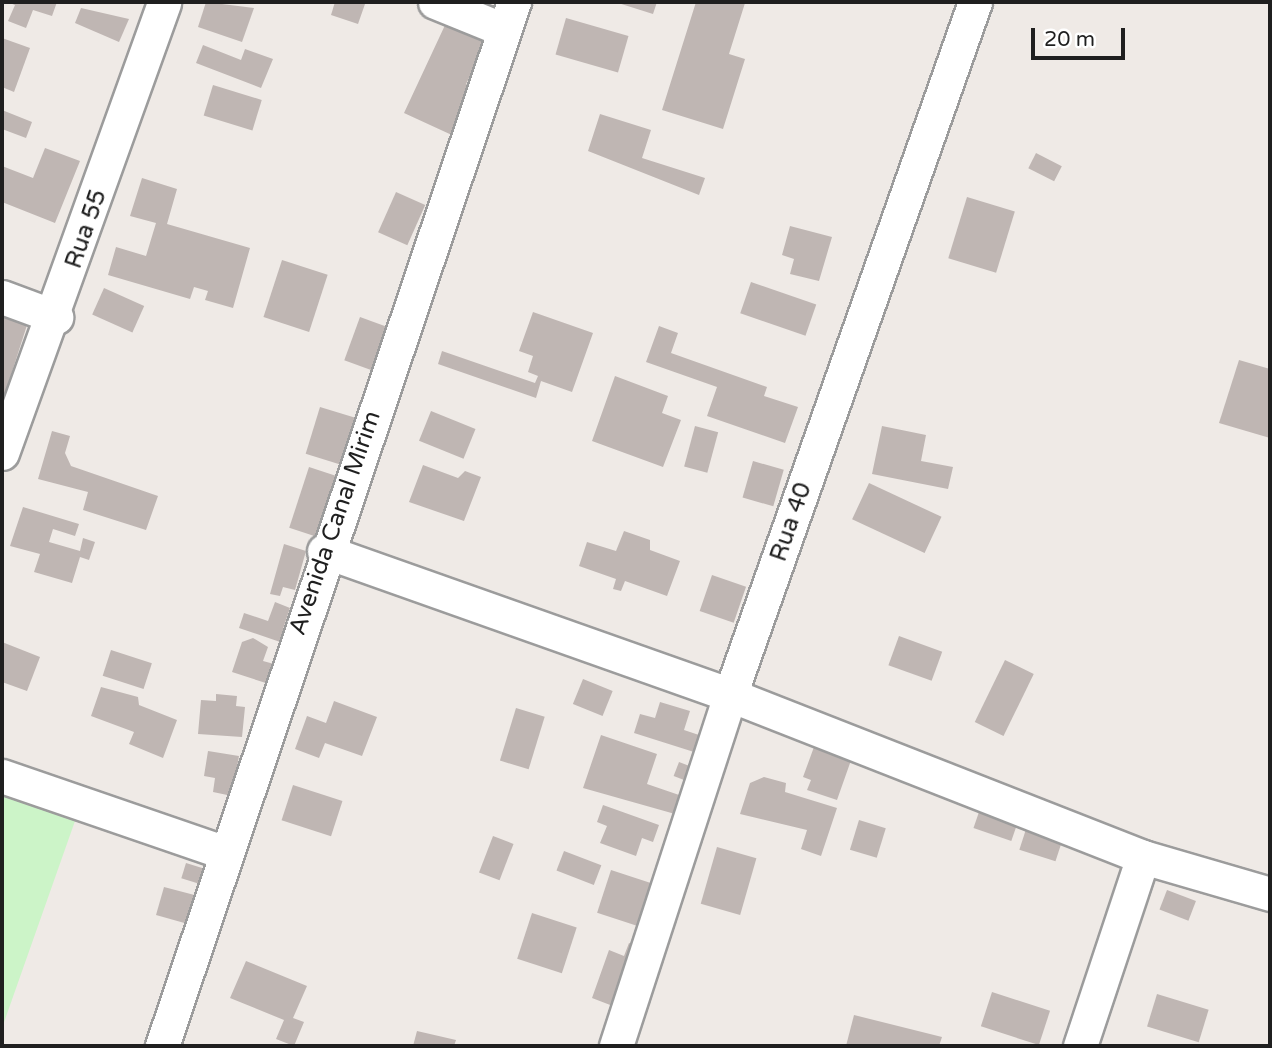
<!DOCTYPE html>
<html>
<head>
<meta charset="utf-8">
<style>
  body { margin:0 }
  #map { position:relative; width:1272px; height:1048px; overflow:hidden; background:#efeae6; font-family:"Varela Round",sans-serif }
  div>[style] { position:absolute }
  .park>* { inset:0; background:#ccf4c8 }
  .building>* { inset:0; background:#bfb6b3; transform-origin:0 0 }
  .roads { filter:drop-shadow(2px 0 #9c9c9c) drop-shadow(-2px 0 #9c9c9c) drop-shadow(0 2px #9c9c9c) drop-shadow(0 -2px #9c9c9c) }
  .minor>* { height:33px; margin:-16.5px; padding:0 16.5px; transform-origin:16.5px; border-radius:16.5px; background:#fff }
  span { translate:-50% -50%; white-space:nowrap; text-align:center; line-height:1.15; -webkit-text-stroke:5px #fff; paint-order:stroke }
  .street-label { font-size:24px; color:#1f1f1f }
  .frame { position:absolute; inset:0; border:4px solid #1f1f1f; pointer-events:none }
  .scale { position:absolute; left:1031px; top:28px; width:94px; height:32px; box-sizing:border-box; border:4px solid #1f1f1f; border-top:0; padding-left:9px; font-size:21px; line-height:24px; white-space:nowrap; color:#1f1f1f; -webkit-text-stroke:5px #fff; paint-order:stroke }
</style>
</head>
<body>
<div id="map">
  <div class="park">
    <i style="clip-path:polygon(2px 795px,75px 821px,2px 1028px)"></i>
  </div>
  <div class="building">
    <i style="clip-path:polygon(7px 2px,57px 2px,52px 16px,33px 10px,26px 28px,8px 21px,15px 5px)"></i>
    <i style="clip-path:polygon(206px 2px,254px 8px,242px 42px,198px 27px)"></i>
    <i style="clip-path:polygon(335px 2px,365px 4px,358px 24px,331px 15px)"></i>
    <i style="clip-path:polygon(615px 2px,657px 2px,653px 14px)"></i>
    <i style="clip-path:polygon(696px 2px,745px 3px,729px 54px,745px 59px,723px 129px,662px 110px)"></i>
    <i style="clip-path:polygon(81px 8px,129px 19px,119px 42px,75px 23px)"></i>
    <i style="left:566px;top:18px;width:65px;height:38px;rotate:16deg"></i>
    <i style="clip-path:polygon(446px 23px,495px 45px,479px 78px,471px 74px,466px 84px,476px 89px,454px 136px,404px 113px)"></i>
    <i style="clip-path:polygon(2px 38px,30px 48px,14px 92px,2px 87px)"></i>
    <i style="clip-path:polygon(203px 45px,241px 60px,245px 49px,273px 59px,261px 88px,196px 63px)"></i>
    <i style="left:213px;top:85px;width:51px;height:32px;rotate:17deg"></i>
    <i style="clip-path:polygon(2px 110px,32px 122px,26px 138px,2px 129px)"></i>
    <i style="clip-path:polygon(600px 114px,651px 130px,642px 158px,705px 178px,699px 195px,588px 151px)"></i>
    <i style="clip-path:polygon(45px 148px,80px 161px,55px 223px,2px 202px,2px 166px,33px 178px)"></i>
    <i style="left:1036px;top:153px;width:29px;height:17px;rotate:27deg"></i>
    <i style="clip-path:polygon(142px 178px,177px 189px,167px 224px,250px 248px,233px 308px,205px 300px,208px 291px,194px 287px,190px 299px,108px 275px,116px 247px,146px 256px,156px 223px,130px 216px)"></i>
    <i style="left:396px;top:192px;width:32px;height:44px;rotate:24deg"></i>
    <i style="left:967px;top:197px;width:50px;height:64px;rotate:17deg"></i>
    <i style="clip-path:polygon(790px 226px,832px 237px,819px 281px,790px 274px,794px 259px,782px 255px)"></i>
    <i style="left:282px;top:260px;width:48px;height:60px;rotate:18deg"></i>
    <i style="left:751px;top:282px;width:69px;height:33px;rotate:19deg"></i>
    <i style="left:104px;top:288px;width:44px;height:29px;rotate:24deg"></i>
    <i style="clip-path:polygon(533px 312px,593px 333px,572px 392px,541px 381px,536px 398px,438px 364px,442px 351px,535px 383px,538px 376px,528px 372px,533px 356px,519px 351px)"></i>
    <i style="clip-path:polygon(2px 313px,28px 322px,2px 403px)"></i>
    <i style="left:360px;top:317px;width:35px;height:46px;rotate:20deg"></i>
    <i style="clip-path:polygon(659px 326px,678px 333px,671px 353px,767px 387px,764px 396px,798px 407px,785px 443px,707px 416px,717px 387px,646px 362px)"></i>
    <i style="clip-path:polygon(1239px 360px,1270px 369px,1270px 438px,1219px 423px)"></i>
    <i style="clip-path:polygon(615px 376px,668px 396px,662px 413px,681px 420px,663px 467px,592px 441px)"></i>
    <i style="left:320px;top:407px;width:42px;height:49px;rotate:17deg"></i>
    <i style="left:431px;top:411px;width:48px;height:32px;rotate:22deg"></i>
    <i style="left:695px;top:426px;width:24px;height:42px;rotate:15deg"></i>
    <i style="clip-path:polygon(882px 426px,926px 435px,921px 461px,953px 467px,948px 489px,872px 474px)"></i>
    <i style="clip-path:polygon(52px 431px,70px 436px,65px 453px,71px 466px,158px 496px,146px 530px,83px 510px,88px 492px,38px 479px)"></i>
    <i style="left:753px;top:461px;width:32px;height:38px;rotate:16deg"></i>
    <i style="clip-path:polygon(423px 465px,458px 478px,465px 471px,481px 477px,464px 521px,409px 502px)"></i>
    <i style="left:309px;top:467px;width:32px;height:64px;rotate:18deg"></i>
    <i style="left:869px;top:483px;width:80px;height:40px;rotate:25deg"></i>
    <i style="clip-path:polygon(23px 507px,79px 524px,75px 536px,53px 529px,49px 542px,80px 551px,83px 538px,95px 542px,89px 560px,80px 557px,72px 583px,34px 572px,40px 554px,10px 546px)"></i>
    <i style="clip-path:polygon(624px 531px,650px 540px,650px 550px,680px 561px,667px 596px,625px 581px,621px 591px,613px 589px,616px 579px,579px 566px,587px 542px,616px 551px)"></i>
    <i style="clip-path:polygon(284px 544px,306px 551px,295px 590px,283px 587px,280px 596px,270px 594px)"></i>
    <i style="left:712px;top:575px;width:36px;height:38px;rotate:19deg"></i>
    <i style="clip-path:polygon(275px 602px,290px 608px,283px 629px,290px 631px,286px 644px,239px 628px,244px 613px,268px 621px)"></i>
    <i style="left:899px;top:636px;width:46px;height:31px;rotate:20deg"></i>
    <i style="clip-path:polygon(253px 638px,268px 647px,263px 661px,274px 664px,269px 684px,232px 672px,242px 642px)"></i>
    <i style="clip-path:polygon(2px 642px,40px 657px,27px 691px,2px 682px)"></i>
    <i style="left:111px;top:650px;width:43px;height:27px;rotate:18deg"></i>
    <i style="left:1005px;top:660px;width:32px;height:69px;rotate:26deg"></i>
    <i style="left:583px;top:679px;width:32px;height:27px;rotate:22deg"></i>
    <i style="clip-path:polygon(101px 687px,138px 697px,139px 705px,177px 720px,163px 758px,129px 744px,134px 732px,91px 716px)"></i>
    <i style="clip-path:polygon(216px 694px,237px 696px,236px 706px,245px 707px,242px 737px,198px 734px,201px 700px,216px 701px)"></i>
    <i style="clip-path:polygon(334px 701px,377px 717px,362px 756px,325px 743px,319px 758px,295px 749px,307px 716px,326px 723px)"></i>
    <i style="clip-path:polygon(660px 702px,690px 711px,684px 730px,699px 735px,694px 752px,634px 733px,640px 714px,655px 718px)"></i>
    <i style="left:516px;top:708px;width:30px;height:55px;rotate:17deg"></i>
    <i style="clip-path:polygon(601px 735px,657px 754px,647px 784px,682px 796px,675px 814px,583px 788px)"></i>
    <i style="clip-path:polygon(818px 736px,855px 749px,837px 800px,807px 790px,811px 780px,803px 777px)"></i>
    <i style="clip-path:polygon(208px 751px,239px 756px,232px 796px,213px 792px,215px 778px,204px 776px)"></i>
    <i style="left:679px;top:762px;width:14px;height:15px;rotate:21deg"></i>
    <i style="clip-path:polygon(764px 777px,786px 783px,785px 792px,837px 808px,821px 856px,801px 849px,807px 830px,740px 814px,750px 783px)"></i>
    <i style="left:293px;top:785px;width:52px;height:37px;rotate:18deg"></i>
    <i style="clip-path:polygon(603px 805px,659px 825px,653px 842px,642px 838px,636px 856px,600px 843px,607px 826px,597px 822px)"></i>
    <i style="left:980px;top:809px;width:40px;height:20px;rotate:19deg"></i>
    <i style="left:859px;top:820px;width:28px;height:31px;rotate:17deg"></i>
    <i style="left:1028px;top:823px;width:38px;height:28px;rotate:18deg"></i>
    <i style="left:493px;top:836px;width:22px;height:39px;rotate:21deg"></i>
    <i style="left:717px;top:847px;width:41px;height:59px;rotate:16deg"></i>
    <i style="left:564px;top:851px;width:40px;height:21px;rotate:21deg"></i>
    <i style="left:186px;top:863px;width:27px;height:16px;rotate:17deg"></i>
    <i style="left:611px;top:870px;width:49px;height:45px;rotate:18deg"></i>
    <i style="clip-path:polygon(164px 887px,202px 897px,188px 924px,156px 915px)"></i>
    <i style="left:1167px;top:890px;width:31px;height:21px;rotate:21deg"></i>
    <i style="left:532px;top:913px;width:47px;height:48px;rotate:18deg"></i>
    <i style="clip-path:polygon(629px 943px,640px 947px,618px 1008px,592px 998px,609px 950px,624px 956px)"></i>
    <i style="clip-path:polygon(246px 961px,307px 986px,293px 1018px,304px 1022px,294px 1046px,276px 1039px,284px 1020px,230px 998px)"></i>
    <i style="left:992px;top:992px;width:61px;height:36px;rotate:18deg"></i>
    <i style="left:1157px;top:994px;width:54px;height:34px;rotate:17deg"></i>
    <i style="clip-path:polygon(854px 1015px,942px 1037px,939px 1046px,846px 1046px)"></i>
    <i style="clip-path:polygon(417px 1031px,456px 1040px,454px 1046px,413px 1046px)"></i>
  </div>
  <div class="roads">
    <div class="minor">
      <i style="left:435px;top:2px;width:74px;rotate:22.1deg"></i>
      <i style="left:2px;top:297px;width:58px;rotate:20.3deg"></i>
      <i style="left:2px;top:453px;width:479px;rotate:-70.2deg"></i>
      <i style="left:324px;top:551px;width:431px;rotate:19.5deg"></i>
      <i style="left:730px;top:695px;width:444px;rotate:21.4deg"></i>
      <i style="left:1143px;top:857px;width:132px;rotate:16.2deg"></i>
      <i style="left:2px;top:776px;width:236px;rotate:19deg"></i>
      <i style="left:162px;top:1046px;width:1102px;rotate:-71.37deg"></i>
      <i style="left:616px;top:1046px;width:369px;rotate:-72deg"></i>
      <i style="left:730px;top:695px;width:735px;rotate:-70.53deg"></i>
      <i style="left:1080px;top:1046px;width:199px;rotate:-71.6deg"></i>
    </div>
  </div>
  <div class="street-label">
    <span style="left:86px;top:229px;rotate:-71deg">Rua 55</span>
    <span style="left:791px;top:522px;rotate:-71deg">Rua 40</span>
    <span style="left:335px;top:523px;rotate:-71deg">Avenida Canal Mirim</span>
  </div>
  <div class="frame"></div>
  <div class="scale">20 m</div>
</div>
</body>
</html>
